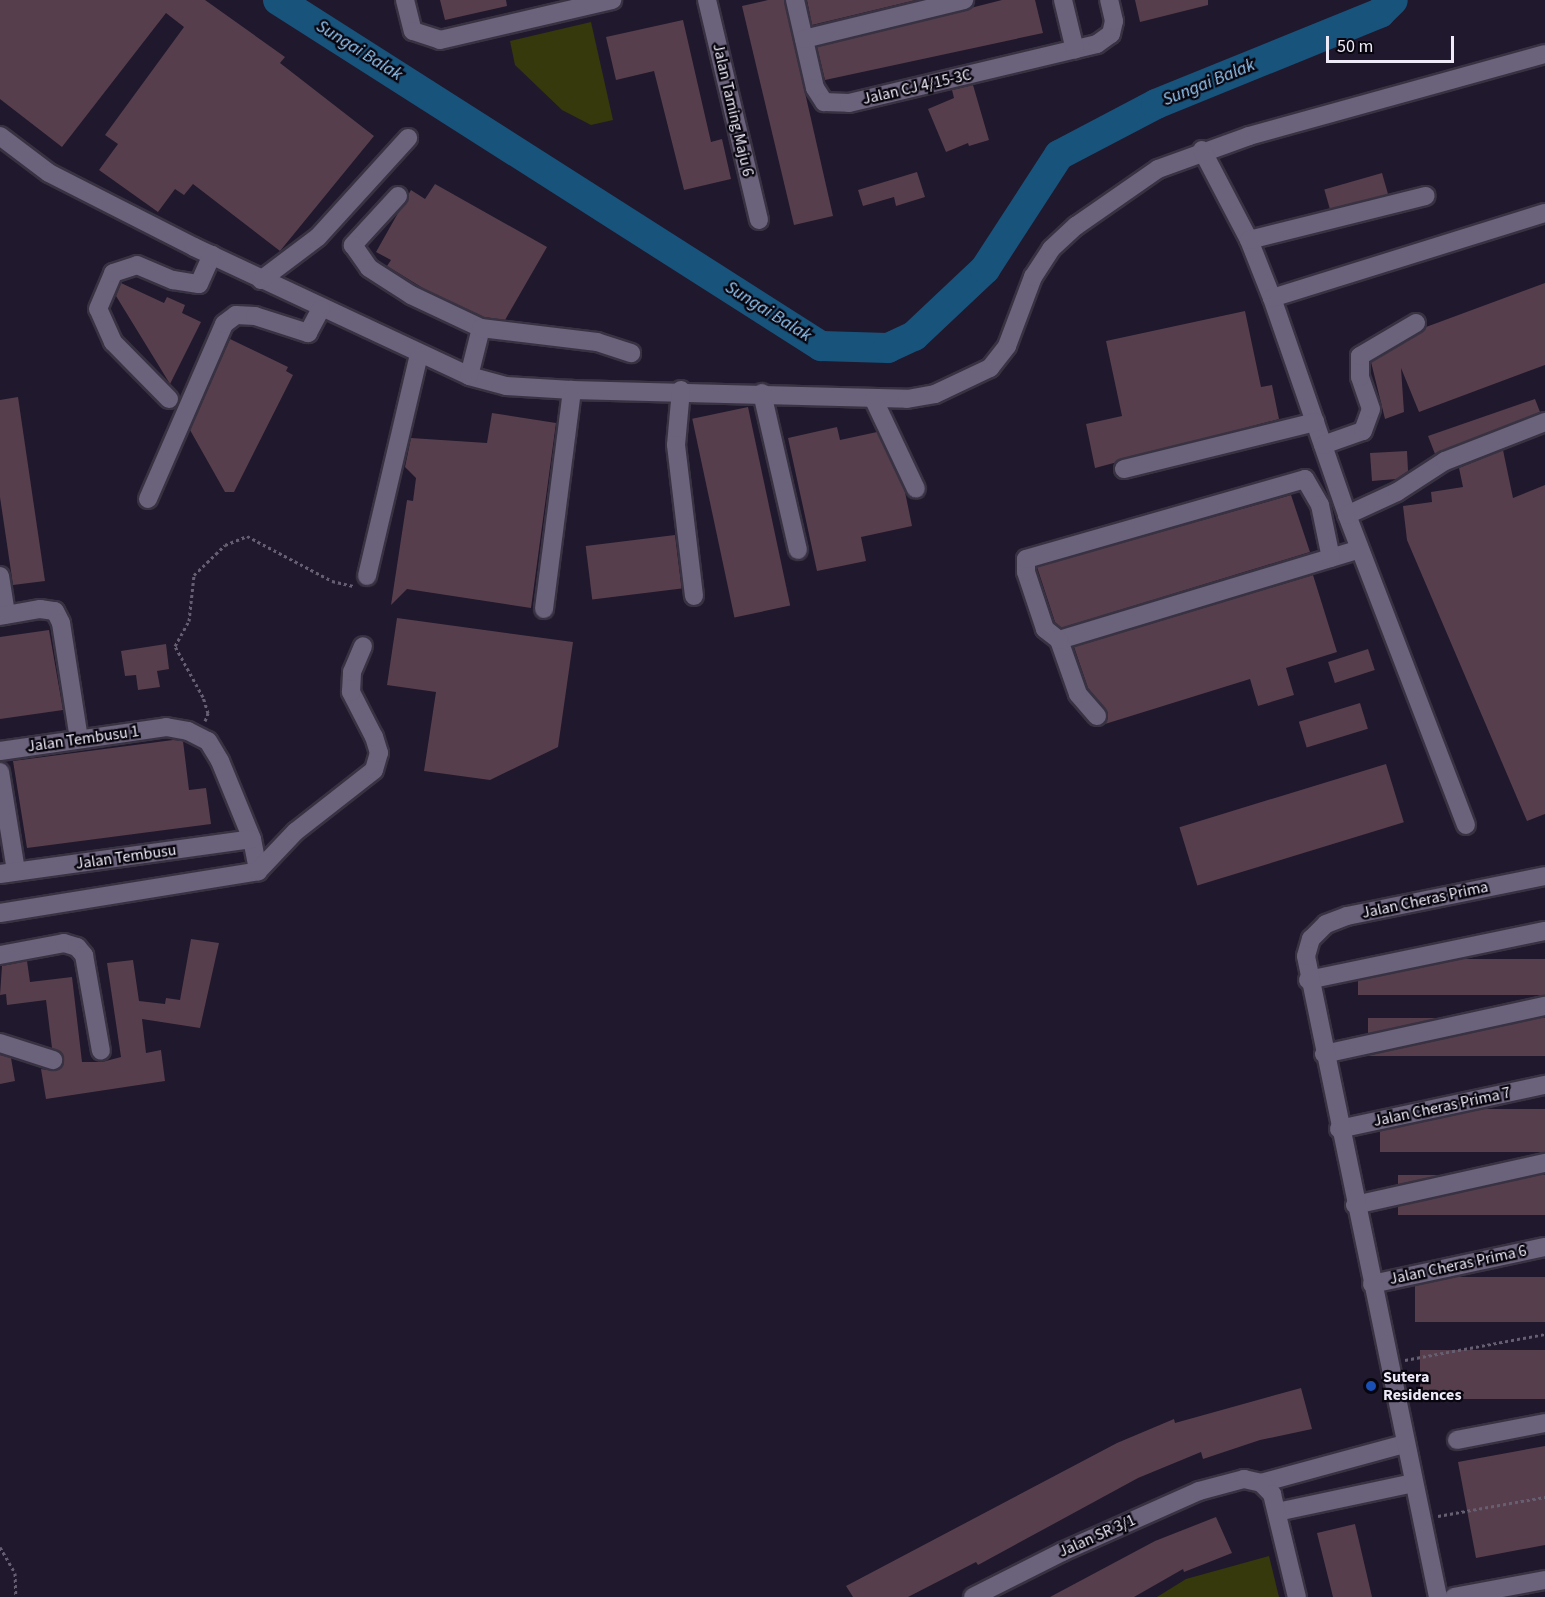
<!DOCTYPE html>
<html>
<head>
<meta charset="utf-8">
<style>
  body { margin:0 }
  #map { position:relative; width:1545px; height:1597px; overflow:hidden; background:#20182c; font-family:"Source Sans 3",sans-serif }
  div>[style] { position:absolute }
  .green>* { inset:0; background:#35390c }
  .river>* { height:30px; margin:-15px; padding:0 15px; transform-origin:15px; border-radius:15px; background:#18537c }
  .building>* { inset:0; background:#563e4c; transform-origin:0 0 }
  .path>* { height:3px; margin-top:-1.5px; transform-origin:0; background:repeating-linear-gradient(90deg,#665f71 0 3px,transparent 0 6px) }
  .roads { filter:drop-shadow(2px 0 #383242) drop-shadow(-2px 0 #383242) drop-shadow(0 2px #383242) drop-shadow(0 -2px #383242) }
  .minor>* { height:18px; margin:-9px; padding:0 9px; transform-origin:9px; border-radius:9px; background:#6b627b }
  .dots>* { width:16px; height:16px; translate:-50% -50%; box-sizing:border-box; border:3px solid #08050e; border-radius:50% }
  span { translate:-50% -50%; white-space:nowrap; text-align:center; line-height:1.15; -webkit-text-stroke:4.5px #08050e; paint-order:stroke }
  .street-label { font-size:16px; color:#efeaf8 }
  .poi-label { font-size:16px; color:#efeaf8; font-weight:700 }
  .left { translate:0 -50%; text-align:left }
  .water-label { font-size:18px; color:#97cefc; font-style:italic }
  .scale { position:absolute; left:1326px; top:36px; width:128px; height:27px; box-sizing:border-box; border:3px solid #efeaf8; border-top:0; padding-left:8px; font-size:18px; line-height:21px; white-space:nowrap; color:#efeaf8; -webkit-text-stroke:4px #08050e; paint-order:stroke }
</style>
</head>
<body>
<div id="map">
  <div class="green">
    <i style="clip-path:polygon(591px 22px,613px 120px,591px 125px,562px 110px,515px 65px,510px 41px)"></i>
    <i style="clip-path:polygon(1269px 1556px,1279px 1597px,1157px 1597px,1186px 1579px)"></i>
  </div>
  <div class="river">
    <i style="left:278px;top:0;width:644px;rotate:32.51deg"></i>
    <i style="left:821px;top:346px;width:67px;rotate:1.7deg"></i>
    <i style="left:888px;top:348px;width:29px;rotate:-25deg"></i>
    <i style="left:914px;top:336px;width:98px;rotate:-43.3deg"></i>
    <i style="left:985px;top:269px;width:136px;rotate:-57deg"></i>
    <i style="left:1059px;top:155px;width:110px;rotate:-27.7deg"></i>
    <i style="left:1156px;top:104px;width:242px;rotate:-22.1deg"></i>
    <i style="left:1380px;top:13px;width:18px;rotate:-45deg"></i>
  </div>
  <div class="building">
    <i style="clip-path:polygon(0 0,205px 0,285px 57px,280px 63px,374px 136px,280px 251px,193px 184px,184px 195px,175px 189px,158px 212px,99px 170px,118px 144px,105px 135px,184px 27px,166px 13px,62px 147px,0 99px)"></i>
    <i style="clip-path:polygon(440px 0,506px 0,507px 6px,445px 20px)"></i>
    <i style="clip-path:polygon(768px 0,784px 0,833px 216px,794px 225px,742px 6px)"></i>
    <i style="clip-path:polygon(807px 0,916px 0,812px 25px)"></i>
    <i style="clip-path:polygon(1002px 0,1035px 0,1043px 33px,825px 80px,817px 47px)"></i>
    <i style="clip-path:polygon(1135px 0,1208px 0,1208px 5px,1140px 22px)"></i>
    <i style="clip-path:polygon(683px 20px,711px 142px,722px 139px,731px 179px,684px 190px,654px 71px,616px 80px,606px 37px)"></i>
    <i style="clip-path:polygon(973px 85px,989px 140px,969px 146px,968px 143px,946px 152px,928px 109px,954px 98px,952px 90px)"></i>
    <i style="clip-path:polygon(917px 172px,925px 197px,896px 206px,894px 197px,863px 206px,858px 190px)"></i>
    <i style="left:1382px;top:173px;width:22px;height:60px;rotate:74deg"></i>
    <i style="clip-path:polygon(435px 184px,547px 247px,505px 320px,484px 317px,426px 290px,387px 266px,391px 260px,376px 252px,411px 190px,425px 199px)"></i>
    <i style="clip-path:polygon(121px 283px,164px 303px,167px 297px,185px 305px,182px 313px,201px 322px,170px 384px,116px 296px)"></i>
    <i style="clip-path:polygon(1545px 283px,1545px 365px,1419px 412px,1401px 368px,1404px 412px,1385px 419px,1371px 362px,1426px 327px)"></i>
    <i style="clip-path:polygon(1245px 311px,1261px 387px,1272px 385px,1279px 419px,1095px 468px,1086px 424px,1122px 416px,1106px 341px)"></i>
    <i style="clip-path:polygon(230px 339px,288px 367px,286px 371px,293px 375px,234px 492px,225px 492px,190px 430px)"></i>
    <i style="clip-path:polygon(18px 397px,45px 581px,13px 585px,0 497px,0 400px)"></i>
    <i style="clip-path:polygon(1535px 399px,1540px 412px,1435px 454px,1428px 436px)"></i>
    <i style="left:748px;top:407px;width:203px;height:57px;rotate:78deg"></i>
    <i style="clip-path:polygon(492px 413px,556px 423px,531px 608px,407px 589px,391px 605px,407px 500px,413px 501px,416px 478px,405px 467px,411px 438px,487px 443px)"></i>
    <i style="clip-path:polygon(837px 427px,840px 440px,877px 432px,905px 492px,912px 526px,861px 537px,866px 561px,817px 571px,788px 438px)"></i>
    <i style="clip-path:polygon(1503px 450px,1513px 498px,1545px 485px,1545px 814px,1527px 821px,1407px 540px,1403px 506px,1432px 502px,1431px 492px,1463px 487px,1459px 468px)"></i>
    <i style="clip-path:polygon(1407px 451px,1408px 471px,1396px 479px,1372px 481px,1370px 453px)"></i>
    <i style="clip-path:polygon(1291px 495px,1310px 552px,1061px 628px,1055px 622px,1037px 567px)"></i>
    <i style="left:675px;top:535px;width:54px;height:90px;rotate:83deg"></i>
    <i style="clip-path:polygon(1313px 575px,1337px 652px,1286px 668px,1294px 695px,1258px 706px,1250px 679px,1105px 724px,1108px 713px,1088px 688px,1074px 647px)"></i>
    <i style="clip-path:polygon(397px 618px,573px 642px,558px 747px,490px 780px,424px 771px,436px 692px,387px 685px)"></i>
    <i style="clip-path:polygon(49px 630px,63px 710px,0 719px,0 637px)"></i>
    <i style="clip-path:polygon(166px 644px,169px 669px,157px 671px,160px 687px,138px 690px,136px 675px,125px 676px,121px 651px)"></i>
    <i style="left:1368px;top:649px;width:22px;height:42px;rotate:72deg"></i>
    <i style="left:1360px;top:703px;width:27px;height:64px;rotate:73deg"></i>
    <i style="clip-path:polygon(173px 740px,183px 741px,189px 790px,206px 788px,211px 824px,27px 848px,13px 761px)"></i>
    <i style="left:1386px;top:764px;width:61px;height:216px;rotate:73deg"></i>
    <i style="clip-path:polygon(191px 939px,219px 943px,200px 1028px,142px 1019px,146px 1053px,161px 1050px,165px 1081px,46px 1099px,41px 1069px,56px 1071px,64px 1058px,52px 1048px,46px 1000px,7px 1005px,6px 994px,0 995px,2px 966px,27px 961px,30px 982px,72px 977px,82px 1062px,102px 1062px,121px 1057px,107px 963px,133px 960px,139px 1001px,165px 1004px,166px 998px,180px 1000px)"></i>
    <i style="left:1545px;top:959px;width:36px;height:187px;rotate:90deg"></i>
    <i style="left:1545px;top:1018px;width:38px;height:177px;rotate:90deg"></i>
    <i style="clip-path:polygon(0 1055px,11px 1058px,15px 1081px,0 1084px)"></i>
    <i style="left:1545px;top:1109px;width:43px;height:165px;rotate:90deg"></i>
    <i style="left:1545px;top:1175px;width:40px;height:147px;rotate:90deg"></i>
    <i style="left:1545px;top:1277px;width:45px;height:130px;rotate:90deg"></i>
    <i style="left:1545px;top:1350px;width:49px;height:125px;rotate:90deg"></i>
    <i style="clip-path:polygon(1301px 1388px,1312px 1429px,1260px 1440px,1203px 1459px,1201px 1452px,1138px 1478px,978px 1565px,976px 1562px,908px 1597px,853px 1597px,846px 1586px,1117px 1443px,1174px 1419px,1175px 1423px)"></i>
    <i style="clip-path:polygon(1545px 1446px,1545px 1545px,1476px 1558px,1458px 1462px)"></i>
    <i style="clip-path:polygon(1216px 1517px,1232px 1553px,1184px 1572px,1183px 1569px,1134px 1597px,1050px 1597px,1155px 1541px)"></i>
    <i style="clip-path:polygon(1355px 1524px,1372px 1597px,1333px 1597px,1317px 1533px)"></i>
  </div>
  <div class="path">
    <i style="left:205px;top:721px;width:9px;rotate:-69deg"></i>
    <i style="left:208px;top:713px;width:17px;rotate:-107deg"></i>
    <i style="left:203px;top:697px;width:58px;rotate:-118.8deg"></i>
    <i style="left:175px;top:646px;width:29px;rotate:-61deg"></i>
    <i style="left:189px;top:621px;width:46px;rotate:-83.8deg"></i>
    <i style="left:194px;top:575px;width:43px;rotate:-44.1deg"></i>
    <i style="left:225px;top:545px;width:24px;rotate:-22deg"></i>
    <i style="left:247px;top:536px;width:96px;rotate:27.9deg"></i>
    <i style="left:332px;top:581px;width:23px;rotate:13deg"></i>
    <i style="left:1405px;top:1360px;width:142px;rotate:-10.5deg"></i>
    <i style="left:1438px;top:1516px;width:109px;rotate:-10.1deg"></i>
    <i style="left:0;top:1547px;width:30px;rotate:60deg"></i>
    <i style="left:15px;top:1573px;width:24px;rotate:88deg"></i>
  </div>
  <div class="roads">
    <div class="minor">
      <i style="left:405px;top:0;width:32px;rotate:76deg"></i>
      <i style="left:413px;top:31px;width:28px;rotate:18deg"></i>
      <i style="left:440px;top:40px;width:177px;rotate:-13.1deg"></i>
      <i style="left:707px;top:0;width:226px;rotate:76.7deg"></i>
      <i style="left:795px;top:0;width:90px;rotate:77.2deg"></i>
      <i style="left:815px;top:88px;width:17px;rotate:57deg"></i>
      <i style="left:824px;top:102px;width:25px;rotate:2deg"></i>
      <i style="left:849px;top:103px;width:255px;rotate:-13.4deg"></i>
      <i style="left:1097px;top:44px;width:17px;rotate:-36deg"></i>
      <i style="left:1111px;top:34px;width:13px;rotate:-77deg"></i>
      <i style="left:1114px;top:21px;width:22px;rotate:-103deg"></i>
      <i style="left:1063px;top:0;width:51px;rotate:76.5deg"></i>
      <i style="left:804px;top:39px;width:165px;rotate:-13.7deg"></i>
      <i style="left:0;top:136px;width:61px;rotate:37.1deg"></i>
      <i style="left:49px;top:173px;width:163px;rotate:27deg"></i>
      <i style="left:194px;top:247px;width:304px;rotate:25.1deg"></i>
      <i style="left:469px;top:376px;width:38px;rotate:15deg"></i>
      <i style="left:506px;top:386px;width:66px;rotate:3.5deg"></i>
      <i style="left:572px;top:390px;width:335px;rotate:1.5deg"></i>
      <i style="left:907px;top:399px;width:28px;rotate:-10deg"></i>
      <i style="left:935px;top:394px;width:61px;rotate:-25.3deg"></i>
      <i style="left:990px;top:368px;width:28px;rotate:-52deg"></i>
      <i style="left:1007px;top:346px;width:74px;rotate:-69.4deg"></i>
      <i style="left:1033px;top:277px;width:33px;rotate:-57deg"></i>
      <i style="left:1051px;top:249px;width:34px;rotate:-43deg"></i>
      <i style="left:1076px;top:226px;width:100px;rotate:-34.8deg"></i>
      <i style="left:1158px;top:169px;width:97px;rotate:-19.9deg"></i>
      <i style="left:1249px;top:136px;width:307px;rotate:-15.5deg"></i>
      <i style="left:1202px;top:150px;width:102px;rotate:62.4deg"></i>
      <i style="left:1249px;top:240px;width:62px;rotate:68.4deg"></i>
      <i style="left:1272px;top:298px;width:230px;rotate:70.9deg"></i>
      <i style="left:1347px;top:515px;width:332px;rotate:69deg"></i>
      <i style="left:398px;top:196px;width:67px;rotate:132.6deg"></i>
      <i style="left:353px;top:245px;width:28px;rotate:55deg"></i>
      <i style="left:369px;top:268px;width:50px;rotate:32.7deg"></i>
      <i style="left:411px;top:295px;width:77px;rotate:25.2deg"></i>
      <i style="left:481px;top:328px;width:49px;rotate:104deg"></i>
      <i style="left:1249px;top:240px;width:182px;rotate:-14deg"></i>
      <i style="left:261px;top:280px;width:71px;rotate:-37deg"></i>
      <i style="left:318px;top:237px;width:134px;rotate:-47.7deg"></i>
      <i style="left:1272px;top:298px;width:286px;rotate:-17.3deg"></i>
      <i style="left:481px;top:328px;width:117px;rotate:6.9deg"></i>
      <i style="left:597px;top:342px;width:36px;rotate:18deg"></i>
      <i style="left:681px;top:390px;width:55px;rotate:95.2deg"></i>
      <i style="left:676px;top:445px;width:152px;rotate:83.2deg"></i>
      <i style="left:762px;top:393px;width:161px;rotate:77.1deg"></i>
      <i style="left:169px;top:399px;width:80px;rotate:-134.5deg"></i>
      <i style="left:113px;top:342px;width:36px;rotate:-114deg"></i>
      <i style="left:98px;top:309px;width:39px;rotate:-67deg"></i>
      <i style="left:113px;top:273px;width:25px;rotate:-18deg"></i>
      <i style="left:137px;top:265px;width:39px;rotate:23deg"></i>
      <i style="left:173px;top:280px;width:26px;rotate:9deg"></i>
      <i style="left:199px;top:284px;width:32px;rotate:-66deg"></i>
      <i style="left:874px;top:400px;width:98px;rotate:64.7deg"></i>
      <i style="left:1323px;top:445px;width:42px;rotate:-19.3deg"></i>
      <i style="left:1363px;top:431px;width:23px;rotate:-70deg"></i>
      <i style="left:1371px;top:409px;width:34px;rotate:-109deg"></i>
      <i style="left:1360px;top:377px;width:21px;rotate:-90deg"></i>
      <i style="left:1360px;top:356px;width:65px;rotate:-30.5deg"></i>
      <i style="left:1124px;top:469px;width:197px;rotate:-13.8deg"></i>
      <i style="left:148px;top:499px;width:191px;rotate:-66.5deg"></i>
      <i style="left:224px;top:324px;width:15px;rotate:-37deg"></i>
      <i style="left:236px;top:315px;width:19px;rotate:3deg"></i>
      <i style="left:255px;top:316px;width:56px;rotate:17.8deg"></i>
      <i style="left:308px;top:333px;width:27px;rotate:-62deg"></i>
      <i style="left:1347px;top:515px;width:55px;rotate:-24.7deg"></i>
      <i style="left:1397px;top:492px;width:57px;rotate:-32.9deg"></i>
      <i style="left:1445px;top:461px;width:107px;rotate:-21.3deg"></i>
      <i style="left:0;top:576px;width:39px;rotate:81deg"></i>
      <i style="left:367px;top:576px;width:227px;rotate:-76.8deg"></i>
      <i style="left:544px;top:609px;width:221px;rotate:-82.7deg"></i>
      <i style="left:0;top:616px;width:41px;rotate:-9.9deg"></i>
      <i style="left:40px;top:609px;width:15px;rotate:8deg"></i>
      <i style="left:55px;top:611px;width:13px;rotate:63deg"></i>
      <i style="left:61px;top:623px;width:117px;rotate:81.2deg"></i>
      <i style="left:1059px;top:640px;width:314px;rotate:-16.8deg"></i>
      <i style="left:1097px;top:716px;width:29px;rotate:-131deg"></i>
      <i style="left:1078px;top:694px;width:57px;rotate:-109.4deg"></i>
      <i style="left:1059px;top:640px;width:18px;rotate:-142deg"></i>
      <i style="left:1045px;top:629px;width:60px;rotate:-108.4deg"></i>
      <i style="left:1026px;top:572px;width:13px;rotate:-90deg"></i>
      <i style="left:1026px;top:559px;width:290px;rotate:-16deg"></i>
      <i style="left:1305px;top:479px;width:30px;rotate:60deg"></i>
      <i style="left:1320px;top:505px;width:54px;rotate:78.3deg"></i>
      <i style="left:0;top:751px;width:168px;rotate:-8.2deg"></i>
      <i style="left:166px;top:727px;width:22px;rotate:10deg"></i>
      <i style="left:188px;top:731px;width:22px;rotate:27deg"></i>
      <i style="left:208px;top:741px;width:23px;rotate:59deg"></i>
      <i style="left:220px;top:761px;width:84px;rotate:67.7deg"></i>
      <i style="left:252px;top:839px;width:33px;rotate:79deg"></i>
      <i style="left:0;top:772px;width:100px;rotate:80.8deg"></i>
      <i style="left:0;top:874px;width:254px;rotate:-7.9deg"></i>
      <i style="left:0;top:913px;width:261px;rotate:-9.2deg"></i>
      <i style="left:258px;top:871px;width:54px;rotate:-46.5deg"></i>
      <i style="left:295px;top:832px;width:100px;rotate:-38.1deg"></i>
      <i style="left:374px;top:770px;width:18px;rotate:-74deg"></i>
      <i style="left:379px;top:753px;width:17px;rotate:-107deg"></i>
      <i style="left:374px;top:737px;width:51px;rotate:-117.1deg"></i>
      <i style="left:351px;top:692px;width:20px;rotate:-87deg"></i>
      <i style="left:352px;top:672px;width:28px;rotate:-67deg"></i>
      <i style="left:0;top:955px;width:65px;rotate:-10.6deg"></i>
      <i style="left:64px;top:943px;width:14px;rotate:17deg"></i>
      <i style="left:77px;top:947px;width:11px;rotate:49deg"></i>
      <i style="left:84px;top:955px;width:97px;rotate:80deg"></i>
      <i style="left:1308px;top:980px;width:242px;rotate:-11.7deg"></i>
      <i style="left:0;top:1043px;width:56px;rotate:17.8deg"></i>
      <i style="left:1324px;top:1054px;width:226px;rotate:-12.3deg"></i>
      <i style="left:1339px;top:1129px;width:211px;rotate:-12.1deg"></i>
      <i style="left:1355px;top:1205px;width:195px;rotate:-12.5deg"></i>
      <i style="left:1372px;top:1284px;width:177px;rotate:-12.1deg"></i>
      <i style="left:1457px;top:1440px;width:90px;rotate:-10.9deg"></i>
      <i style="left:1261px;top:1483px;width:149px;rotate:-15.2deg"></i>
      <i style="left:1277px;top:1512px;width:139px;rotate:-12deg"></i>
      <i style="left:973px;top:1597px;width:100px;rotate:-26.8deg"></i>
      <i style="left:1062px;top:1552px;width:150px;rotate:-24deg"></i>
      <i style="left:1199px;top:1491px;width:47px;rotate:-14.9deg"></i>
      <i style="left:1244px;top:1479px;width:17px;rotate:13deg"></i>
      <i style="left:1261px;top:1483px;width:16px;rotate:45deg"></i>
      <i style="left:1272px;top:1494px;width:106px;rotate:76.4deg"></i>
      <i style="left:1438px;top:1597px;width:654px;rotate:-101.64deg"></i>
      <i style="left:1306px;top:956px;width:18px;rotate:-74deg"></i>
      <i style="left:1311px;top:939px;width:21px;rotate:-45deg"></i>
      <i style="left:1326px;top:924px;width:22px;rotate:-21deg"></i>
      <i style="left:1347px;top:916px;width:202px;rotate:-11.4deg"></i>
      <i style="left:1454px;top:1597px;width:93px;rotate:-10.6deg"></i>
    </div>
  </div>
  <div class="dots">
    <i style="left:1371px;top:1386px;background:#1a4fb4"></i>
  </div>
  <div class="street-label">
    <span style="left:917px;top:87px;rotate:-13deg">Jalan CJ 4/15-3C</span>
    <span style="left:733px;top:110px;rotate:77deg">Jalan Taming Maju 6</span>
    <span style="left:83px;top:739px;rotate:-8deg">Jalan Tembusu 1</span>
    <span style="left:126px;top:857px;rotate:-8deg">Jalan Tembusu</span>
    <span style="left:1425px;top:900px;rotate:-12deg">Jalan Cheras Prima</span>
    <span style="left:1442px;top:1107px;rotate:-12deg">Jalan Cheras Prima 7</span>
    <span style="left:1458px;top:1265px;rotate:-12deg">Jalan Cheras Prima 6</span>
    <span style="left:1097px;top:1536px;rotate:-24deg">Jalan SR 3/1</span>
  </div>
  <div class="poi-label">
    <span class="left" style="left:1383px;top:1386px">Sutera<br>Residences</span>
  </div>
  <div class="water-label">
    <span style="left:359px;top:51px;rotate:32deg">Sungai Balak</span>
    <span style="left:1209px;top:83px;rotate:-22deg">Sungai Balak</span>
    <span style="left:768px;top:312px;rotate:32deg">Sungai Balak</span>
  </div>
  <div class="scale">50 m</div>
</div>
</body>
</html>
